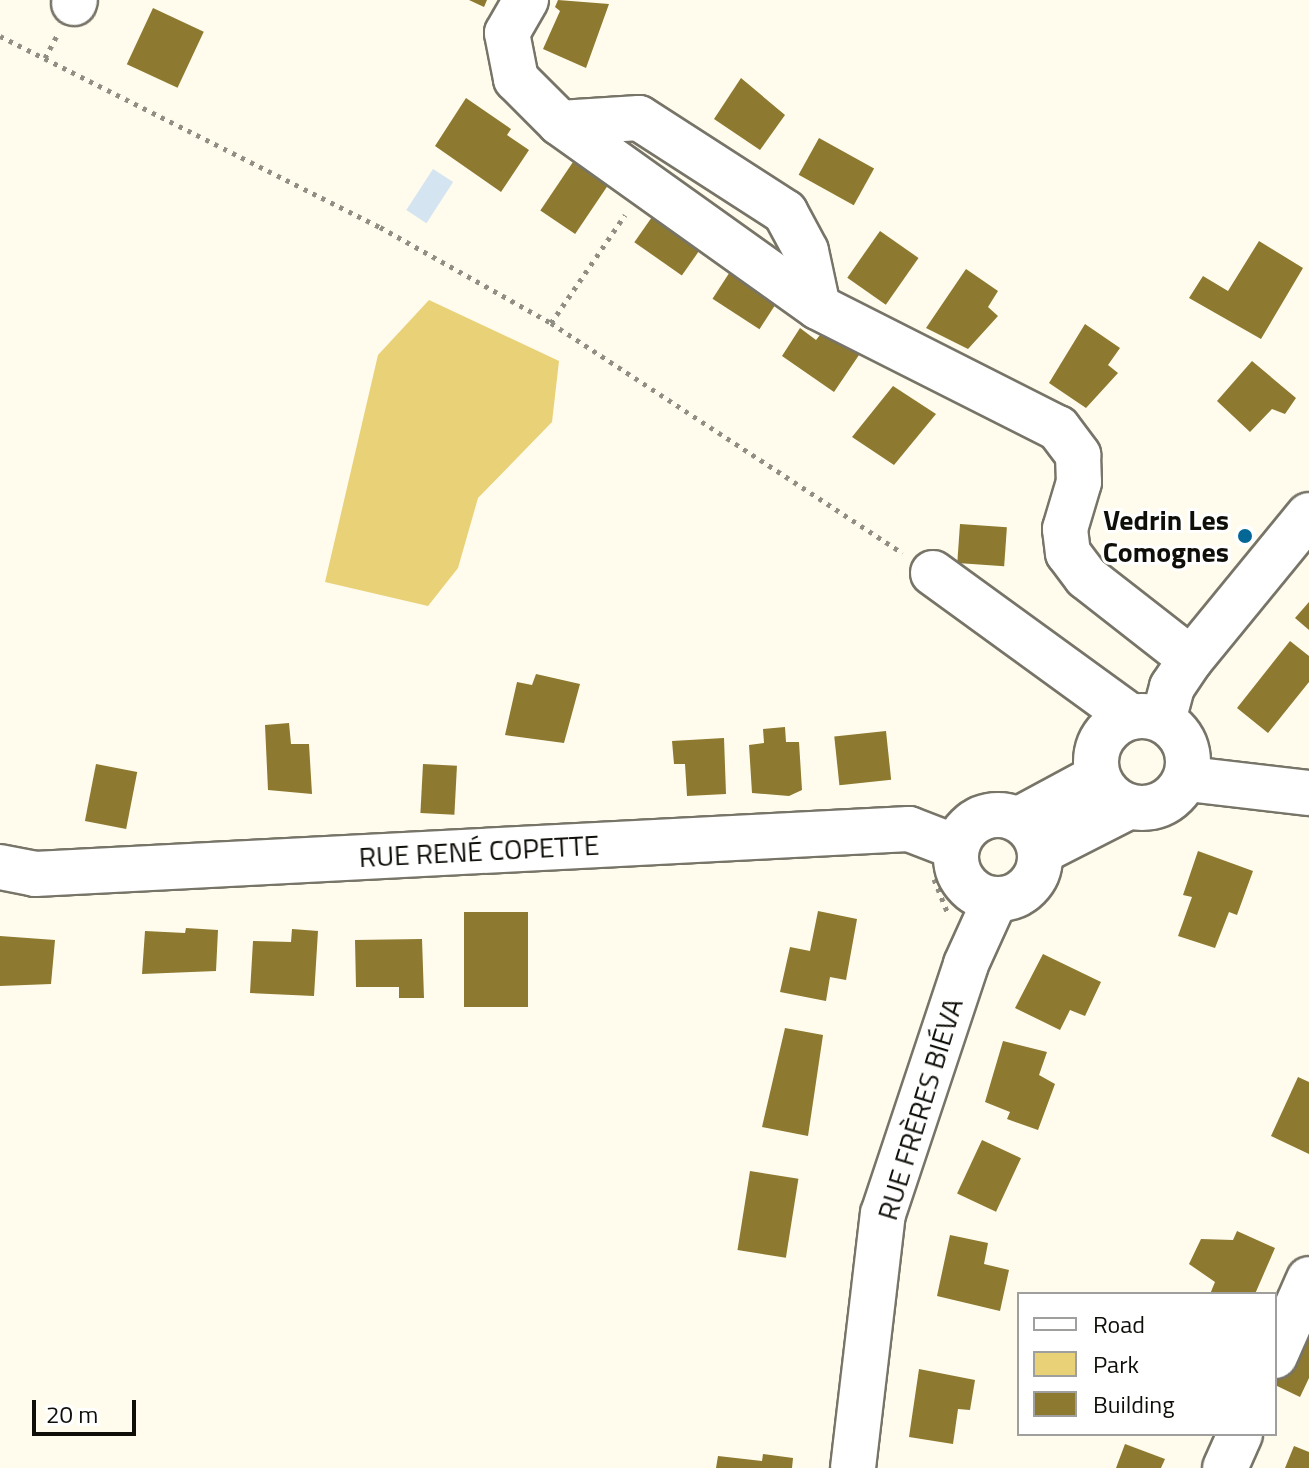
<!DOCTYPE html>
<html>
<head>
<meta charset="utf-8">
<style>
  body { margin:0 }
  #map { position:relative; width:1309px; height:1468px; overflow:hidden; background:#fffbed; font-family:"Titillium Web",sans-serif }
  div>[style] { position:absolute }
  .green>* { inset:0; background:#e9d177 }
  .water>* { inset:0; background:#d4e5f1; transform-origin:0 0 }
  .building>* { inset:0; background:#8d792f; transform-origin:0 0 }
  .path>* { height:5px; margin-top:-2.5px; transform-origin:0; background:repeating-linear-gradient(90deg,#918e84 0 4px,transparent 0 10px) }
  .roads { filter:drop-shadow(2px 0 #777468) drop-shadow(-2px 0 #777468) drop-shadow(0 2px #777468) drop-shadow(0 -2px #777468) }
  .minor>* { height:44px; margin:-22px; padding:0 22px; transform-origin:22px; border-radius:22px; background:#fff }
  .minor>.ring { margin:-22px; padding:0; box-sizing:content-box; background:none; border:44px solid #fff; border-radius:50% }
  .dots>* { width:22px; height:22px; translate:-50% -50%; box-sizing:border-box; border:4px solid #fff; border-radius:50% }
  span { translate:-50% -50%; white-space:nowrap; text-align:center; line-height:1.15; -webkit-text-stroke:6px #fff; paint-order:stroke }
  .poi-label { font-size:28px; color:#0f0e09; font-weight:700 }
  .right { translate:-100% -50%; text-align:right }
  .street-label { font-size:28px; color:#0f0e09 }
  .legend { position:absolute; left:1017px; top:1292px; width:260px; height:144px; box-sizing:border-box; background:#fff; border:2px solid #9f9f9d; margin:0; padding:10px 14px; list-style:none; font-size:24px; color:#0f0e09 }
  .legend li { display:flex; align-items:center; gap:16px; height:40px }
  .legend b { width:40px; border:2px solid #9f9f9d }
  .scale { position:absolute; left:32px; top:1400px; width:104px; height:36px; box-sizing:border-box; border:4px solid #0f0e09; border-top:0; padding-left:10px; font-size:24px; line-height:28px; white-space:nowrap; color:#0f0e09; -webkit-text-stroke:6px #fff; paint-order:stroke }
</style>
</head>
<body>
<div id="map">
  <div class="green">
    <i style="clip-path:polygon(429px 300px,559px 361px,552px 422px,478px 498px,458px 568px,428px 606px,325px 582px,378px 355px)"></i>
  </div>
  <div class="water">
    <i style="left:433px;top:169px;width:24px;height:49px;rotate:33deg"></i>
  </div>
  <div class="building">
    <i style="clip-path:polygon(469px 0,487px 0,484px 7px)"></i>
    <i style="clip-path:polygon(558px 0,609px 4px,586px 68px,543px 49px,560px 11px,555px 7px)"></i>
    <i style="left:153px;top:8px;width:56px;height:62px;rotate:25deg"></i>
    <i style="clip-path:polygon(741px 78px,785px 115px,760px 150px,714px 119px)"></i>
    <i style="clip-path:polygon(466px 98px,511px 129px,507px 135px,529px 150px,501px 192px,435px 146px)"></i>
    <i style="left:819px;top:138px;width:63px;height:42px;rotate:29deg"></i>
    <i style="left:575px;top:159px;width:42px;height:62px;rotate:34deg"></i>
    <i style="left:659px;top:207px;width:58px;height:43px;rotate:35deg"></i>
    <i style="left:880px;top:231px;width:47px;height:57px;rotate:35deg"></i>
    <i style="clip-path:polygon(1259px 241px,1303px 268px,1261px 339px,1189px 298px,1203px 276px,1228px 291px)"></i>
    <i style="left:737px;top:261px;width:56px;height:45px;rotate:33deg"></i>
    <i style="clip-path:polygon(966px 269px,998px 291px,988px 307px,998px 316px,968px 349px,926px 328px)"></i>
    <i style="clip-path:polygon(1085px 324px,1120px 348px,1108px 365px,1118px 373px,1086px 408px,1049px 383px)"></i>
    <i style="clip-path:polygon(800px 328px,816px 340px,824px 330px,859px 355px,834px 392px,782px 356px)"></i>
    <i style="clip-path:polygon(1252px 361px,1296px 398px,1285px 414px,1272px 409px,1250px 432px,1217px 401px)"></i>
    <i style="clip-path:polygon(893px 386px,936px 414px,894px 465px,852px 437px)"></i>
    <i style="left:960px;top:524px;width:47px;height:39px;rotate:4deg"></i>
    <i style="clip-path:polygon(1309px 602px,1309px 630px,1295px 618px)"></i>
    <i style="clip-path:polygon(1290px 641px,1309px 656px,1309px 682px,1268px 733px,1237px 708px)"></i>
    <i style="clip-path:polygon(536px 674px,580px 684px,564px 743px,505px 735px,517px 682px,532px 685px)"></i>
    <i style="clip-path:polygon(289px 723px,291px 744px,309px 744px,312px 794px,268px 790px,265px 725px)"></i>
    <i style="clip-path:polygon(785px 727px,786px 742px,799px 742px,802px 790px,789px 796px,752px 793px,749px 745px,764px 743px,763px 729px)"></i>
    <i style="left:886px;top:731px;width:49px;height:52px;rotate:84deg"></i>
    <i style="clip-path:polygon(724px 738px,726px 794px,687px 796px,685px 764px,674px 764px,672px 741px)"></i>
    <i style="left:96px;top:764px;width:42px;height:58px;rotate:11deg"></i>
    <i style="left:423px;top:764px;width:34px;height:49px;rotate:3deg"></i>
    <i style="clip-path:polygon(1198px 851px,1253px 871px,1237px 915px,1229px 912px,1215px 948px,1178px 936px,1192px 897px,1183px 895px)"></i>
    <i style="clip-path:polygon(818px 911px,857px 919px,846px 980px,830px 977px,826px 1001px,780px 992px,790px 947px,810px 951px)"></i>
    <i style="left:464px;top:912px;width:64px;height:95px"></i>
    <i style="clip-path:polygon(186px 928px,218px 930px,216px 971px,142px 974px,145px 931px,185px 933px)"></i>
    <i style="clip-path:polygon(292px 929px,318px 931px,314px 996px,250px 993px,253px 941px,291px 942px)"></i>
    <i style="clip-path:polygon(0 936px,55px 940px,51px 984px,0 986px)"></i>
    <i style="clip-path:polygon(422px 939px,424px 998px,399px 998px,399px 987px,356px 987px,355px 940px)"></i>
    <i style="clip-path:polygon(1043px 954px,1101px 982px,1085px 1016px,1070px 1010px,1060px 1030px,1015px 1008px)"></i>
    <i style="clip-path:polygon(785px 1028px,823px 1035px,808px 1136px,762px 1127px)"></i>
    <i style="clip-path:polygon(1003px 1041px,1047px 1052px,1039px 1075px,1055px 1084px,1038px 1130px,1007px 1119px,1010px 1112px,985px 1102px)"></i>
    <i style="clip-path:polygon(1298px 1077px,1309px 1082px,1309px 1154px,1271px 1136px)"></i>
    <i style="left:982px;top:1140px;width:43px;height:59px;rotate:25deg"></i>
    <i style="left:750px;top:1171px;width:49px;height:80px;rotate:9deg"></i>
    <i style="clip-path:polygon(1237px 1231px,1275px 1248px,1255px 1294px,1210px 1294px,1215px 1282px,1189px 1264px,1201px 1239px,1233px 1240px)"></i>
    <i style="clip-path:polygon(950px 1235px,988px 1243px,984px 1264px,1009px 1270px,1000px 1311px,937px 1296px)"></i>
    <i style="clip-path:polygon(1302px 1324px,1309px 1327px,1309px 1378px,1300px 1397px,1275px 1385px)"></i>
    <i style="clip-path:polygon(919px 1369px,975px 1380px,970px 1410px,958px 1409px,953px 1444px,909px 1437px)"></i>
    <i style="clip-path:polygon(1125px 1444px,1165px 1459px,1161px 1468px,1116px 1468px)"></i>
    <i style="clip-path:polygon(1294px 1446px,1309px 1452px,1309px 1468px,1285px 1468px)"></i>
    <i style="clip-path:polygon(763px 1454px,793px 1458px,792px 1468px,716px 1468px,718px 1456px,762px 1461px)"></i>
  </div>
  <div class="path">
    <i style="left:0;top:36px;width:425px;rotate:26.7deg"></i>
    <i style="left:380px;top:227px;width:196px;rotate:29.3deg"></i>
    <i style="left:551px;top:323px;width:420px;rotate:33.2deg"></i>
    <i style="left:45px;top:58px;width:27px;rotate:-62deg"></i>
    <i style="left:551px;top:323px;width:131px;rotate:-55.6deg"></i>
    <i style="left:934px;top:879px;width:35px;rotate:68deg"></i>
  </div>
  <div class="roads">
    <div class="minor">
      <i style="left:526px;top:0;width:38px;rotate:120deg"></i>
      <i style="left:507px;top:33px;width:47px;rotate:78.9deg"></i>
      <i style="left:516px;top:79px;width:62px;rotate:45deg"></i>
      <i style="left:560px;top:123px;width:317px;rotate:35.5deg"></i>
      <i style="left:818px;top:307px;width:269px;rotate:26.8deg"></i>
      <i style="left:1058px;top:428px;width:34px;rotate:53deg"></i>
      <i style="left:1078px;top:455px;width:27px;rotate:88deg"></i>
      <i style="left:1079px;top:482px;width:49px;rotate:106.6deg"></i>
      <i style="left:1065px;top:529px;width:24px;rotate:83deg"></i>
      <i style="left:1068px;top:553px;width:30px;rotate:53deg"></i>
      <i style="left:1086px;top:577px;width:133px;rotate:38deg"></i>
      <i style="left:74px;top:3px;width:3px;rotate:-72deg"></i>
      <i style="left:560px;top:123px;width:79px;rotate:-3.6deg"></i>
      <i style="left:639px;top:118px;width:174px;rotate:32.8deg"></i>
      <i style="left:785px;top:212px;width:44px;rotate:61.7deg"></i>
      <i style="left:806px;top:251px;width:57px;rotate:77.9deg"></i>
      <i style="left:933px;top:573px;width:245px;rotate:36deg"></i>
      <i class="ring" style="left:1096px;top:716px;width:48px;height:48px"></i>
      <i style="left:1164px;top:717px;width:31px;rotate:-75deg"></i>
      <i style="left:1172px;top:687px;width:34px;rotate:-56deg"></i>
      <i style="left:1191px;top:659px;width:186px;rotate:-50.7deg"></i>
      <i style="left:1188px;top:779px;width:122px;rotate:6.6deg"></i>
      <i class="ring" style="left:956px;top:815px;width:40px;height:40px"></i>
      <i style="left:1019px;top:819px;width:89px;rotate:-28.3deg"></i>
      <i style="left:1042px;top:851px;width:97px;rotate:-27.1deg"></i>
      <i style="left:0;top:867px;width:36px;rotate:11deg"></i>
      <i style="left:35px;top:874px;width:875px;rotate:-2.95deg"></i>
      <i style="left:909px;top:829px;width:50px;rotate:21deg"></i>
      <i style="left:1275px;top:1356px;width:84px;rotate:-66.2deg"></i>
      <i style="left:853px;top:1468px;width:256px;rotate:-83.3deg"></i>
      <i style="left:883px;top:1214px;width:263px;rotate:-71.6deg"></i>
      <i style="left:966px;top:964px;width:70px;rotate:-65.6deg"></i>
      <i style="left:1225px;top:1468px;width:37px;rotate:-66deg"></i>
    </div>
  </div>
  <div class="dots">
    <i style="left:1245px;top:536px;background:#046796"></i>
  </div>
  <div class="poi-label">
    <span class="right" style="left:1229px;top:536px">Vedrin Les<br>Comognes</span>
  </div>
  <div class="street-label">
    <span style="left:479px;top:851px;rotate:-3deg">RUE RENÉ COPETTE</span>
    <span style="left:920px;top:1109px;rotate:-73deg">RUE FRÈRES BIÉVA</span>
  </div>
  <ul class="legend">
  <li><b style="height:10px;background:#fff"></b>Road</li>
  <li><b style="height:22px;background:#e9d177"></b>Park</li>
  <li><b style="height:22px;background:#8d792f"></b>Building</li>
  </ul>
  <div class="scale">20 m</div>
</div>
</body>
</html>
